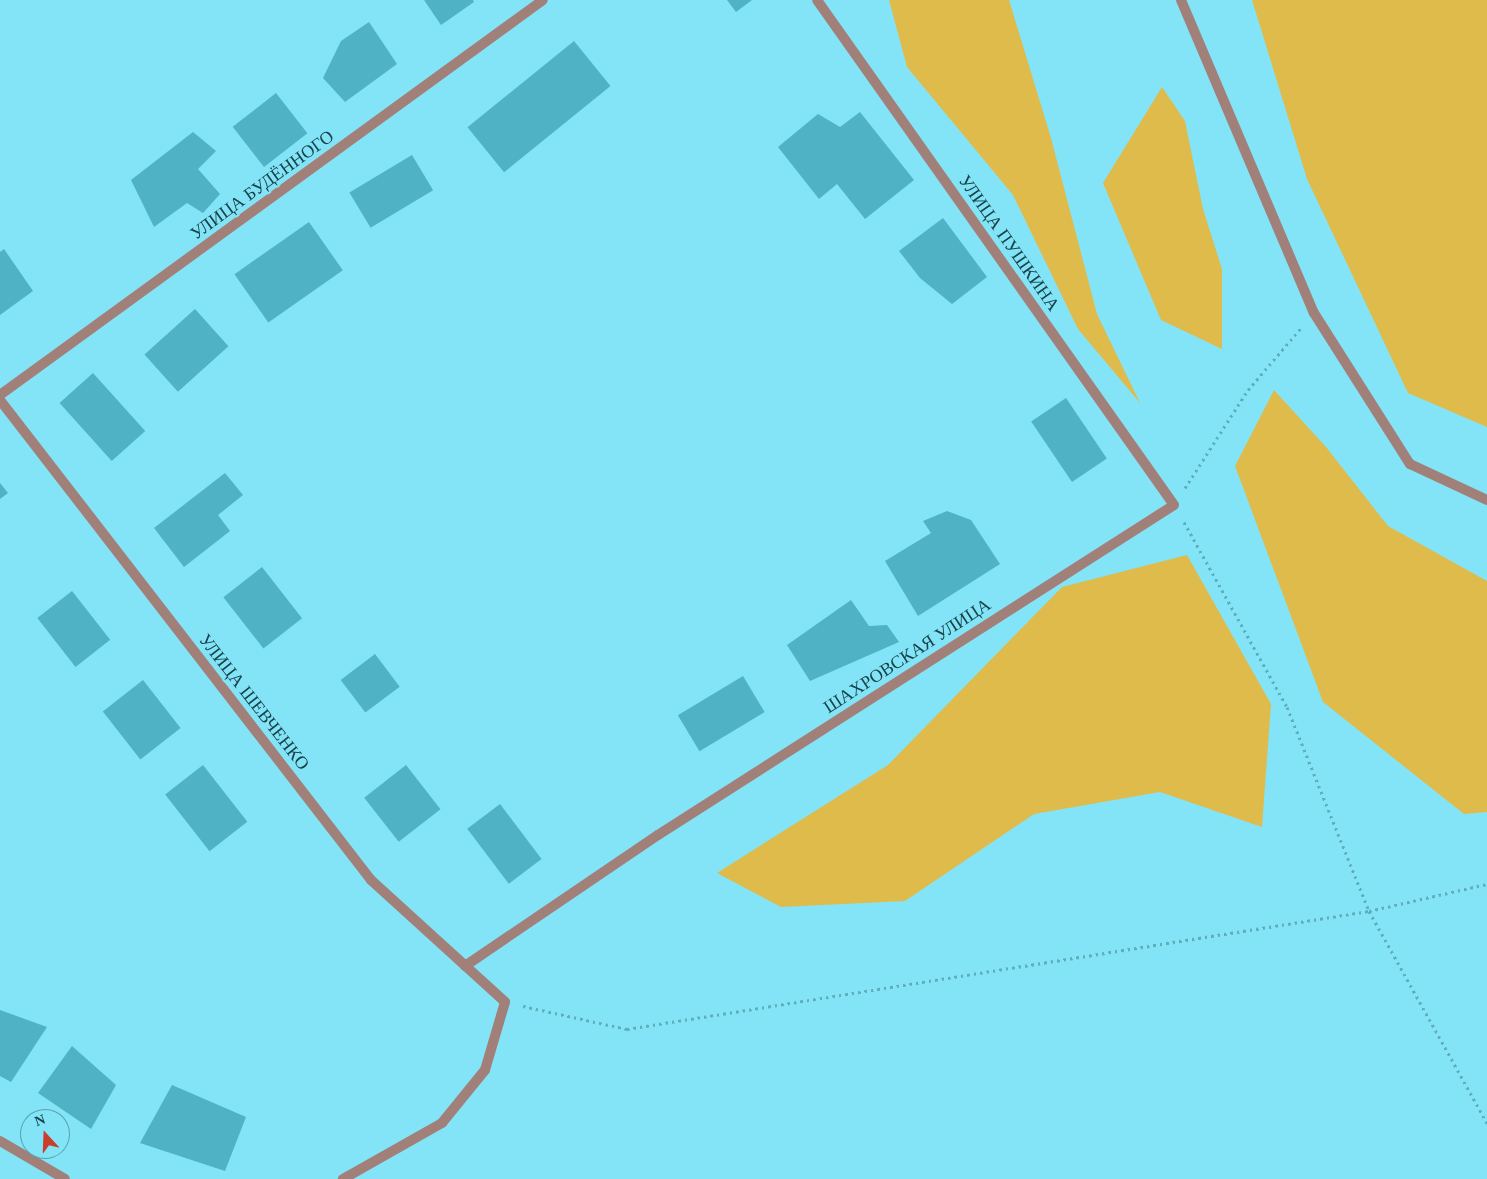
<!DOCTYPE html>
<html>
<head>
<meta charset="utf-8">
<style>
  body { margin:0 }
  #map { position:relative; width:1487px; height:1179px; overflow:hidden; background:#82e4f6; font-family:Georgia,serif }
  div>[style] { position:absolute }
  .green>* { inset:0; background:#dfbb4b }
  .building>* { inset:0; background:#4fb3c5; transform-origin:0 0 }
  .path>* { height:3px; margin-top:-1.5px; transform-origin:0; background:repeating-linear-gradient(90deg,#5faebc 0 2.5px,transparent 0 6.5px) }
  .service>* { height:10px; margin:-5px; padding:0 5px; transform-origin:5px; border-radius:5px; background:#a2807a }
  .minor>* { height:10px; margin:-5px; padding:0 5px; transform-origin:5px; border-radius:5px; background:#a2807a }
  span { translate:-50% -50%; white-space:nowrap; text-align:center; line-height:1.15; -webkit-text-stroke:4px #82e4f6; paint-order:stroke }
  .street-label { font-size:18px; color:#184249 }
  .north { position:absolute; left:20px; top:1109px; width:50px; height:50px; box-sizing:border-box; background:#82e4f6; border:1px solid #58a3b1; border-radius:50%; rotate:340deg; font-size:14px; font-weight:700; line-height:20px; text-align:center; color:#184249 }
  .north::after { content:''; display:block; margin:auto; width:18px; height:22px; background:#c93d2b; clip-path:polygon(50% 0,100% 100%,50% 72%,0 100%) }
</style>
</head>
<body>
<div id="map">
  <div class="green">
    <i style="clip-path:polygon(889px 0,1009px 0,1051px 138px,1097px 314px,1140px 403px,1078px 329px,1013px 195px,907px 67px)"></i>
    <i style="clip-path:polygon(1252px 0,1487px 0,1487px 427px,1408px 393px,1307px 179px)"></i>
    <i style="clip-path:polygon(1162px 87px,1185px 121px,1203px 209px,1222px 269px,1222px 349px,1161px 320px,1103px 183px)"></i>
    <i style="clip-path:polygon(1274px 390px,1326px 447px,1388px 526px,1487px 581px,1487px 812px,1464px 814px,1323px 702px,1235px 466px)"></i>
    <i style="clip-path:polygon(1187px 555px,1271px 704px,1262px 827px,1160px 792px,1034px 814px,905px 901px,781px 907px,717px 873px,888px 765px,1062px 587px)"></i>
  </div>
  <div class="building">
    <i style="clip-path:polygon(424px 0,473px 0,474px 2px,441px 25px)"></i>
    <i style="clip-path:polygon(727px 0,752px 0,736px 12px)"></i>
    <i style="clip-path:polygon(369px 22px,397px 64px,345px 102px,323px 78px,341px 41px)"></i>
    <i style="left:574px;top:41px;width:58px;height:137px;rotate:51deg"></i>
    <i style="left:276px;top:93px;width:51px;height:55px;rotate:52deg"></i>
    <i style="clip-path:polygon(860px 112px,914px 180px,865px 219px,837px 184px,819px 199px,778px 147px,818px 114px,840px 127px)"></i>
    <i style="clip-path:polygon(193px 132px,216px 151px,198px 169px,220px 194px,203px 213px,187px 203px,154px 227px,131px 180px)"></i>
    <i style="left:412px;top:155px;width:41px;height:73px;rotate:59deg"></i>
    <i style="clip-path:polygon(943px 218px,987px 277px,952px 304px,920px 278px,899px 251px)"></i>
    <i style="left:309px;top:222px;width:59px;height:91px;rotate:55deg"></i>
    <i style="clip-path:polygon(4px 249px,33px 291px,0 315px,0 252px)"></i>
    <i style="left:195px;top:309px;width:50px;height:68px;rotate:48deg"></i>
    <i style="left:93px;top:373px;width:78px;height:45px;rotate:48deg"></i>
    <i style="left:1066px;top:398px;width:73px;height:42px;rotate:56deg"></i>
    <i style="clip-path:polygon(225px 473px,243px 495px,218px 515px,230px 531px,184px 567px,154px 528px)"></i>
    <i style="clip-path:polygon(0 483px,8px 493px,0 499px)"></i>
    <i style="clip-path:polygon(947px 511px,971px 520px,1000px 564px,918px 616px,885px 561px,931px 533px,923px 521px)"></i>
    <i style="left:262px;top:567px;width:65px;height:49px;rotate:52deg"></i>
    <i style="left:72px;top:591px;width:62px;height:44px;rotate:52deg"></i>
    <i style="clip-path:polygon(851px 600px,869px 626px,887px 625px,899px 642px,810px 681px,787px 645px)"></i>
    <i style="left:375px;top:654px;width:41px;height:43px;rotate:53deg"></i>
    <i style="left:743px;top:676px;width:42px;height:76px;rotate:59deg"></i>
    <i style="left:143px;top:680px;width:61px;height:51px;rotate:52deg"></i>
    <i style="left:203px;top:765px;width:72px;height:48px;rotate:52deg"></i>
    <i style="left:406px;top:765px;width:56px;height:53px;rotate:52deg"></i>
    <i style="left:500px;top:804px;width:69px;height:41px;rotate:53deg"></i>
    <i style="clip-path:polygon(0 1010px,47px 1027px,11px 1082px,0 1076px)"></i>
    <i style="clip-path:polygon(72px 1046px,116px 1085px,91px 1129px,38px 1093px)"></i>
    <i style="clip-path:polygon(172px 1085px,246px 1117px,225px 1171px,140px 1143px)"></i>
  </div>
  <div class="path">
    <i style="left:1185px;top:488px;width:117px;rotate:-57.3deg"></i>
    <i style="left:1248px;top:390px;width:82px;rotate:-49.5deg"></i>
    <i style="left:1184px;top:522px;width:212px;rotate:60.9deg"></i>
    <i style="left:1287px;top:707px;width:220px;rotate:68.1deg"></i>
    <i style="left:1369px;top:911px;width:243px;rotate:60.9deg"></i>
    <i style="left:523px;top:1006px;width:107px;rotate:12.5deg"></i>
    <i style="left:627px;top:1029px;width:751px;rotate:-9.04deg"></i>
    <i style="left:1369px;top:911px;width:121px;rotate:-12.9deg"></i>
  </div>
  <div class="service">
    <i style="left:465px;top:966px;width:233px;rotate:-34.2deg"></i>
  </div>
  <div class="minor">
    <i style="left:1181px;top:0;width:340px;rotate:67deg"></i>
    <i style="left:1314px;top:313px;width:179px;rotate:57.6deg"></i>
    <i style="left:1410px;top:464px;width:85px;rotate:25.1deg"></i>
    <i style="left:0;top:395px;width:671px;rotate:-36.03deg"></i>
    <i style="left:0;top:400px;width:607px;rotate:52.3deg"></i>
    <i style="left:371px;top:880px;width:181px;rotate:42.3deg"></i>
    <i style="left:505px;top:1002px;width:71px;rotate:106.4deg"></i>
    <i style="left:485px;top:1070px;width:68px;rotate:129.1deg"></i>
    <i style="left:442px;top:1123px;width:114px;rotate:150.5deg"></i>
    <i style="left:658px;top:835px;width:612px;rotate:-32.6deg"></i>
    <i style="left:1174px;top:505px;width:618px;rotate:-125.26deg"></i>
    <i style="left:0;top:1141px;width:75px;rotate:30.3deg"></i>
  </div>
  <div class="street-label">
    <span style="left:262px;top:185px;rotate:-36deg">УЛИЦА БУДЁННОГО</span>
    <span style="left:1009px;top:243px;rotate:55deg">УЛИЦА ПУШКИНА</span>
    <span style="left:907px;top:656px;rotate:-33deg">ШАХРОВСКАЯ УЛИЦА</span>
    <span style="left:254px;top:702px;rotate:52deg">УЛИЦА ШЕВЧЕНКО</span>
  </div>
  <div class="north">N</div>
</div>
</body>
</html>
